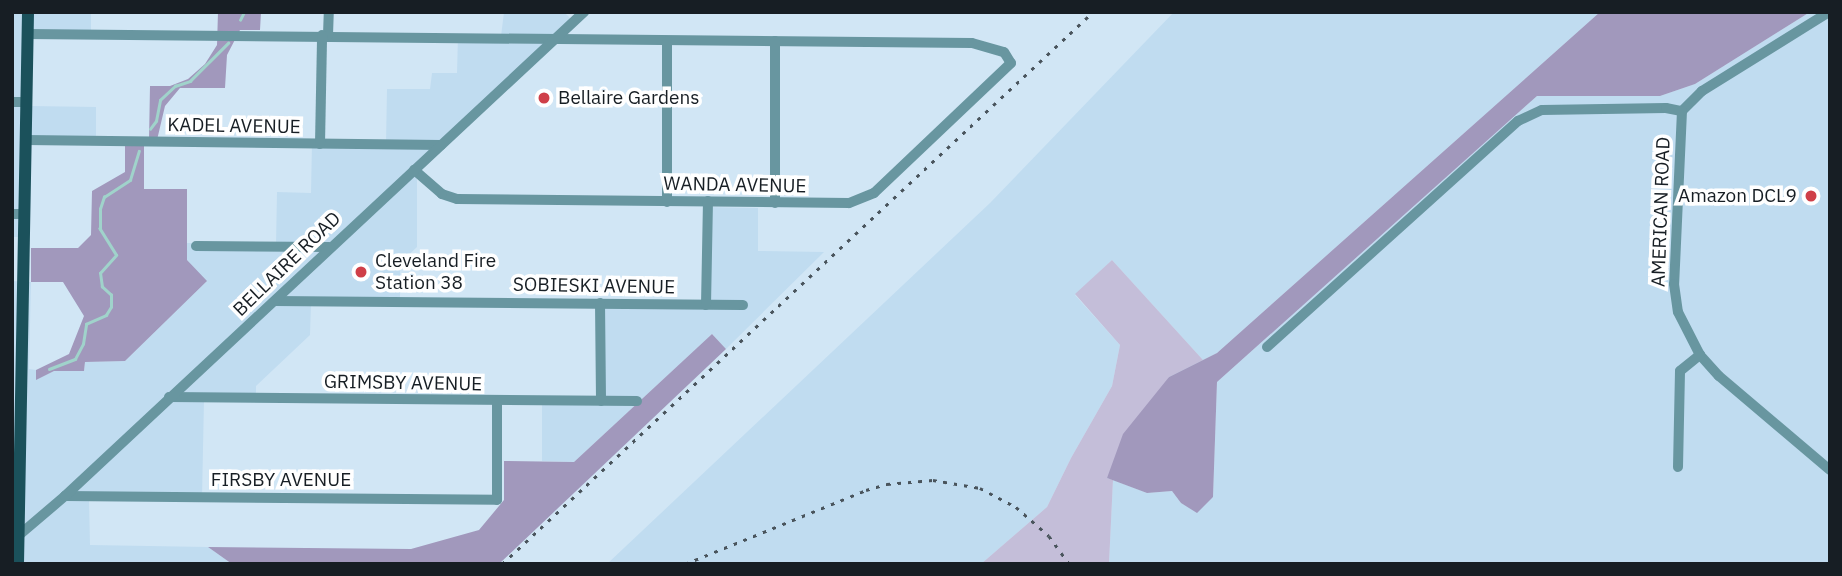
<!DOCTYPE html>
<html>
<head>
<meta charset="utf-8">
<style>
  body { margin:0 }
  #map { position:relative; width:1842px; height:576px; overflow:hidden; background:#d1e6f5; font-family:"IBM Plex Sans",sans-serif }
  div>[style] { position:absolute }
  .built>* { inset:0; background:#c0dcf0 }
  .green>* { inset:0; background:#c4bed9 }
  .forest>* { inset:0; background:#a198bc }
  .stream>* { height:2.5px; margin:-1.25px; padding:0 1.25px; transform-origin:1.25px; border-radius:1.25px; background:#a0d3cb }
  .minor>* { height:10px; margin:-5px; padding:0 5px; transform-origin:5px; border-radius:5px; background:#6896a0 }
  .major>* { height:12px; margin:-6px; padding:0 6px; transform-origin:6px; border-radius:6px; background:#1b515b }
  .rail>* { height:2.5px; margin-top:-1.25px; transform-origin:0; background:repeating-linear-gradient(90deg,#49545c 0 3.5px,transparent 0 10.5px) }
  .dots>* { width:19px; height:19px; translate:-50% -50%; box-sizing:border-box; border:4px solid #fff; border-radius:50% }
  span { translate:-50% -50%; white-space:nowrap; text-align:center; line-height:1.15; -webkit-text-stroke:7px #fff; paint-order:stroke }
  .poi-label { font-size:19px; color:#171e24 }
  .left { translate:0 -50%; text-align:left }
  .right { translate:-100% -50%; text-align:right }
  .street-label { font-size:19px; color:#171e24 }
  .frame { position:absolute; inset:0; border:14px solid #171e24; pointer-events:none }
</style>
</head>
<body>
<div id="map">
  <div class="built">
    <i style="clip-path:polygon(12px 12px,91px 12px,91px 35px,32px 36px,31px 106px,96px 107px,96px 138px,24px 138px,22px 237px,12px 237px)"></i>
    <i style="clip-path:polygon(504px 12px,564px 12px,576px 24px,414px 174px,417px 177px,417px 247px,400px 263px,400px 303px,311px 303px,310px 335px,256px 386px,256px 401px,204px 400px,202px 498px,89px 499px,90px 545px,208px 547px,232px 564px,12px 564px,12px 281px,31px 282px,29px 369px,36px 370px,36px 379px,54px 371px,84px 371px,85px 362px,125px 361px,206px 282px,187px 260px,187px 243px,276px 244px,277px 192px,311px 193px,312px 142px,386px 143px,387px 89px,430px 89px,432px 73px,457px 73px,458px 36px,501px 36px)"></i>
    <i style="clip-path:polygon(1174px 12px,1600px 12px,1217px 353px,1203px 360px,1112px 260px,1075px 295px,1120px 345px,1112px 386px,1071px 458px,1047px 507px,981px 564px,607px 564px,990px 203px)"></i>
    <i style="clip-path:polygon(1810px 12px,1830px 12px,1830px 564px,1109px 564px,1113px 480px,1147px 493px,1172px 491px,1181px 503px,1197px 512px,1213px 497px,1217px 382px,1537px 96px,1660px 96px,1695px 84px)"></i>
    <i style="clip-path:polygon(704px 207px,758px 208px,758px 251px,824px 252px,726px 349px,712px 334px,574px 462px,542px 461px,542px 398px,604px 398px,603px 301px,703px 302px)"></i>
  </div>
  <div class="green">
    <i style="clip-path:polygon(1112px 260px,1203px 360px,1169px 377px,1107px 478px,1113px 480px,1109px 564px,981px 564px,1047px 507px,1071px 458px,1112px 386px,1120px 345px,1075px 294px)"></i>
  </div>
  <div class="forest">
    <i style="clip-path:polygon(218px 12px,261px 12px,260px 30px,240px 30px,227px 55px,225px 88px,180px 88px,165px 106px,157px 140px,149px 140px,150px 86px,170px 86px,188px 79px,205px 64px,217px 45px)"></i>
    <i style="clip-path:polygon(1600px 12px,1810px 12px,1695px 84px,1660px 96px,1537px 96px,1217px 382px,1213px 497px,1197px 513px,1181px 503px,1172px 491px,1147px 493px,1107px 478px,1123px 434px,1169px 377px,1217px 353px)"></i>
    <i style="clip-path:polygon(125px 144px,144px 144px,144px 189px,187px 189px,187px 260px,207px 281px,125px 361px,85px 362px,84px 371px,54px 371px,36px 380px,36px 370px,69px 354px,84px 316px,63px 282px,31px 282px,31px 248px,78px 248px,91px 235px,92px 191px,125px 172px)"></i>
    <i style="clip-path:polygon(712px 334px,726px 349px,499px 564px,232px 564px,208px 547px,411px 549px,479px 530px,504px 500px,504px 461px,574px 462px)"></i>
  </div>
  <div class="stream">
    <i style="left:240px;top:20px;width:9px;rotate:-63deg"></i>
    <i style="left:150px;top:129px;width:10px;rotate:-53deg"></i>
    <i style="left:156px;top:121px;width:21px;rotate:-79deg"></i>
    <i style="left:160px;top:100px;width:21px;rotate:-43deg"></i>
    <i style="left:175px;top:86px;width:16px;rotate:-18deg"></i>
    <i style="left:190px;top:81px;width:54px;rotate:-45deg"></i>
    <i style="left:49px;top:369px;width:28px;rotate:-21deg"></i>
    <i style="left:75px;top:359px;width:17px;rotate:-62deg"></i>
    <i style="left:83px;top:344px;width:20px;rotate:-81deg"></i>
    <i style="left:86px;top:324px;width:22px;rotate:-24deg"></i>
    <i style="left:106px;top:315px;width:9px;rotate:-58deg"></i>
    <i style="left:111px;top:307px;width:12px;rotate:-90deg"></i>
    <i style="left:111px;top:295px;width:12px;rotate:-138deg"></i>
    <i style="left:102px;top:287px;width:14px;rotate:-98deg"></i>
    <i style="left:100px;top:273px;width:24px;rotate:-48deg"></i>
    <i style="left:116px;top:255px;width:31px;rotate:-122deg"></i>
    <i style="left:100px;top:229px;width:20px;rotate:-90deg"></i>
    <i style="left:100px;top:209px;width:13px;rotate:-72deg"></i>
    <i style="left:104px;top:197px;width:31px;rotate:-33deg"></i>
    <i style="left:130px;top:180px;width:30px;rotate:-73deg"></i>
  </div>
  <div class="minor">
    <i style="left:1829px;top:12px;width:150px;rotate:148.1deg"></i>
    <i style="left:1702px;top:91px;width:28px;rotate:135deg"></i>
    <i style="left:1682px;top:111px;width:173px;rotate:92.6deg"></i>
    <i style="left:1674px;top:284px;width:28px;rotate:82deg"></i>
    <i style="left:1678px;top:312px;width:48px;rotate:62.9deg"></i>
    <i style="left:1700px;top:355px;width:28px;rotate:48deg"></i>
    <i style="left:1719px;top:376px;width:145px;rotate:40.3deg"></i>
    <i style="left:28px;top:34px;width:944px;rotate:0.55deg"></i>
    <i style="left:972px;top:43px;width:33px;rotate:16deg"></i>
    <i style="left:1004px;top:52px;width:13px;rotate:58deg"></i>
    <i style="left:1011px;top:63px;width:189px;rotate:136.5deg"></i>
    <i style="left:874px;top:193px;width:27px;rotate:158deg"></i>
    <i style="left:849px;top:203px;width:392px;rotate:-179.4deg"></i>
    <i style="left:457px;top:199px;width:16px;rotate:-162deg"></i>
    <i style="left:442px;top:194px;width:37px;rotate:-139deg"></i>
    <i style="left:328px;top:35px;width:23px;rotate:-88deg"></i>
    <i style="left:667px;top:41px;width:161px;rotate:90deg"></i>
    <i style="left:775px;top:41px;width:162px;rotate:90deg"></i>
    <i style="left:12px;top:102px;width:15px"></i>
    <i style="left:26px;top:140px;width:415px;rotate:0.7deg"></i>
    <i style="left:320px;top:144px;width:109px;rotate:-88.9deg"></i>
    <i style="left:12px;top:214px;width:12px"></i>
    <i style="left:196px;top:246px;width:133px;rotate:0.4deg"></i>
    <i style="left:275px;top:301px;width:468px;rotate:0.5deg"></i>
    <i style="left:600px;top:303px;width:98px;rotate:89.4deg"></i>
    <i style="left:706px;top:305px;width:104px;rotate:-88.9deg"></i>
    <i style="left:1267px;top:347px;width:338px;rotate:-42deg"></i>
    <i style="left:1518px;top:121px;width:26px;rotate:-25deg"></i>
    <i style="left:1542px;top:110px;width:124px;rotate:-0.9deg"></i>
    <i style="left:1666px;top:108px;width:16px;rotate:11deg"></i>
    <i style="left:169px;top:397px;width:468px;rotate:0.5deg"></i>
    <i style="left:1678px;top:467px;width:96px;rotate:-88.8deg"></i>
    <i style="left:1680px;top:371px;width:26px;rotate:-39deg"></i>
    <i style="left:65px;top:496px;width:432px;rotate:0.5deg"></i>
    <i style="left:497px;top:500px;width:99px;rotate:-90deg"></i>
    <i style="left:12px;top:536px;width:6px"></i>
    <i style="left:18px;top:536px;width:62px;rotate:-40.4deg"></i>
    <i style="left:65px;top:496px;width:710px;rotate:-43deg"></i>
  </div>
  <div class="major">
    <i style="left:18px;top:564px;width:552px;rotate:-88.96deg"></i>
  </div>
  <div class="rail">
    <i style="left:502px;top:564px;width:809px;rotate:-43.05deg"></i>
    <i style="left:685px;top:564px;width:196px;rotate:-22.2deg"></i>
    <i style="left:866px;top:490px;width:22px;rotate:-16deg"></i>
    <i style="left:887px;top:484px;width:46px;rotate:-5deg"></i>
    <i style="left:933px;top:480px;width:48px;rotate:9.7deg"></i>
    <i style="left:980px;top:488px;width:41px;rotate:27.8deg"></i>
    <i style="left:1016px;top:507px;width:44px;rotate:41.3deg"></i>
    <i style="left:1049px;top:536px;width:34px;rotate:54deg"></i>
  </div>
  <div class="dots">
    <i style="left:544px;top:98px;background:#cf3f48"></i>
    <i style="left:1811px;top:196px;background:#cf3f48"></i>
    <i style="left:361px;top:272px;background:#cf3f48"></i>
  </div>
  <div class="poi-label">
    <span class="left" style="left:558px;top:98px">Bellaire Gardens</span>
    <span class="right" style="left:1797px;top:196px">Amazon DCL9</span>
    <span class="left" style="left:375px;top:272px">Cleveland Fire<br>Station 38</span>
  </div>
  <div class="street-label">
    <span style="left:234px;top:126px;rotate:1deg">KADEL AVENUE</span>
    <span style="left:735px;top:185px;rotate:1deg">WANDA AVENUE</span>
    <span style="left:1661px;top:212px;rotate:-88deg">AMERICAN ROAD</span>
    <span style="left:287px;top:264px;rotate:-44deg">BELLAIRE ROAD</span>
    <span style="left:594px;top:286px;rotate:1deg">SOBIESKI AVENUE</span>
    <span style="left:403px;top:383px;rotate:1deg">GRIMSBY AVENUE</span>
    <span style="left:281px;top:480px">FIRSBY AVENUE</span>
  </div>
  <div class="frame"></div>
</div>
</body>
</html>
